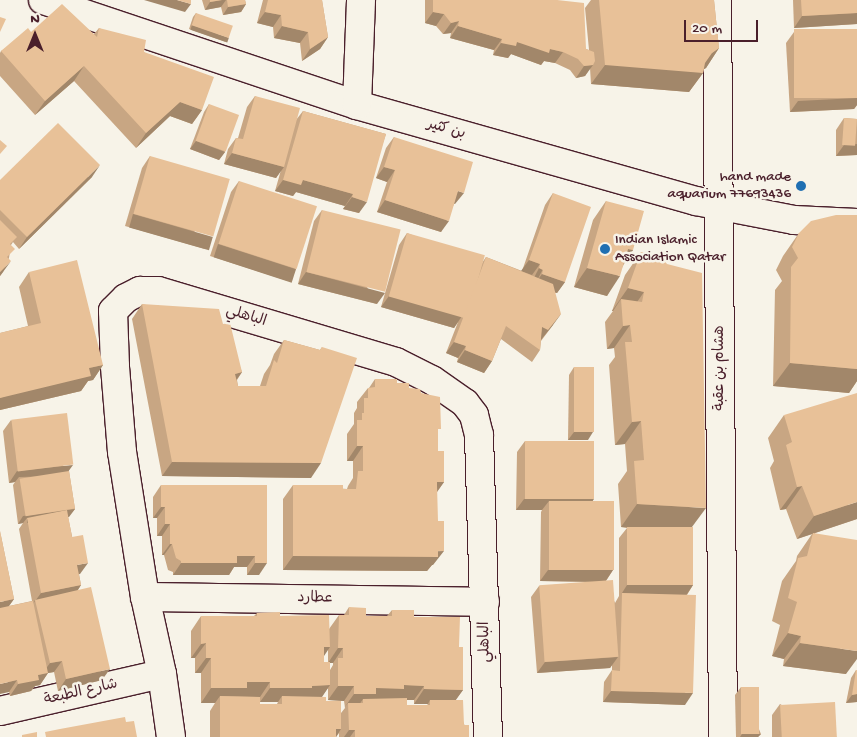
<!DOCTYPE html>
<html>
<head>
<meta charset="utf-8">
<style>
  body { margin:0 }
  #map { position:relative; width:857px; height:737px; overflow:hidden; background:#f7f3e8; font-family:"Gochi Hand","Playpen Sans Arabic",sans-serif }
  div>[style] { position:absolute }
  .roads { filter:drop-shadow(1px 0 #4a1f2b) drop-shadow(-1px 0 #4a1f2b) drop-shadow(0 1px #4a1f2b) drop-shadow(0 -1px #4a1f2b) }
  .street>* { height:28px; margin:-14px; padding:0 14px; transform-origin:14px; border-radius:14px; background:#f7f3e8 }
  .wall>* { inset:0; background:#c8a683 }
  .shaded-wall>* { inset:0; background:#a2876a; transform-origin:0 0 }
  .building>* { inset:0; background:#e8c198; transform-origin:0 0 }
  .dots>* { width:14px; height:14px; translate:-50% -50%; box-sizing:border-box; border:2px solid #f7f3e8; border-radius:50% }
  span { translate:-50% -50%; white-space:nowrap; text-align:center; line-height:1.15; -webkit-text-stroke:5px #f7f3e8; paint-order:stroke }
  .street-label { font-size:15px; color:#4a1f2b }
  .poi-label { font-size:15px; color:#4a1f2b }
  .right { translate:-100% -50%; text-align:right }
  .left { translate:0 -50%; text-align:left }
  .north { position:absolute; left:10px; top:10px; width:50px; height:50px; -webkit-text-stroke:4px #f7f3e8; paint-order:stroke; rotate:0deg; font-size:14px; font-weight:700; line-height:20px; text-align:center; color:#4a1f2b }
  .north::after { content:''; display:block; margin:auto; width:18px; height:22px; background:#4a1f2b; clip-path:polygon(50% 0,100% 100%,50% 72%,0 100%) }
  .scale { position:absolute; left:684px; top:20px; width:74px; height:22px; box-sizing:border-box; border:2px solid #4a1f2b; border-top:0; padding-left:6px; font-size:15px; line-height:18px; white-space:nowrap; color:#4a1f2b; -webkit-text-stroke:4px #f7f3e8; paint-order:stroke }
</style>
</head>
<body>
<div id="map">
  <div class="roads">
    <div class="street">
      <i style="left:43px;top:0;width:331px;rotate:18.5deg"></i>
      <i style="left:357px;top:105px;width:352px;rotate:15.8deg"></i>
      <i style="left:696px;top:201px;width:100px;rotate:11deg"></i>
      <i style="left:794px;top:220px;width:63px;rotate:2.7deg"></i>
      <i style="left:717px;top:0;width:737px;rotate:89.53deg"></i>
      <i style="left:357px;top:105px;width:105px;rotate:-87.8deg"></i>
      <i style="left:145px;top:597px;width:340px;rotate:0.8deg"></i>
      <i style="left:0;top:711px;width:166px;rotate:-12.9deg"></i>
      <i style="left:171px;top:737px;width:64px;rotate:-98.1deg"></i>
      <i style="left:162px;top:674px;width:79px;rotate:-102.4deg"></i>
      <i style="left:145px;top:597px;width:147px;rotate:-99deg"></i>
      <i style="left:122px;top:452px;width:86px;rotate:-94.7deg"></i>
      <i style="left:115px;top:366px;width:55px;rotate:-92.1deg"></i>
      <i style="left:113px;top:311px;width:18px;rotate:-45deg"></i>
      <i style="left:126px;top:298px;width:16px;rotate:-27deg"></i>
      <i style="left:140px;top:291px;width:18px"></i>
      <i style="left:158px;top:291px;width:248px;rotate:16.6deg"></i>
      <i style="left:396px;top:362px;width:40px;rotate:26.6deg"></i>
      <i style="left:432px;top:380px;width:40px;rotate:34.9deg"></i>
      <i style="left:465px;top:403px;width:15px;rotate:53deg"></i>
      <i style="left:474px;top:415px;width:21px;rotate:76deg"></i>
      <i style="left:479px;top:435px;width:302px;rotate:88.3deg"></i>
    </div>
  </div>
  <div class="wall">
    <i style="clip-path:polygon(202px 0,245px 0,246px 4px,241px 12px,223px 15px,221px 7px,205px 10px)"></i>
    <i style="clip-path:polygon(263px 0,322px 0,328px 37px,320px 49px,302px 61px,300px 43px,274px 38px,273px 27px,257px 23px)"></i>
    <i style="clip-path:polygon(425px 0,557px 0,586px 49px,589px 50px,585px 8px,591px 0,714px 0,719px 48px,706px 68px,704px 69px,703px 73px,689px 92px,591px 84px,590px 68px,585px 76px,576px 78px,570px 70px,555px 63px,544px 61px,541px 65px,511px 54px,508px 58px,493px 55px,494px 50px,450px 38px,451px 33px,443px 34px,436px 26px,425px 23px)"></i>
    <i style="clip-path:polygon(793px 0,857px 0,857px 24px,794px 28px)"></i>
    <i style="clip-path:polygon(196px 13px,226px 42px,189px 29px,193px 17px)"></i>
    <i style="clip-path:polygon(99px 28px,144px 52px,202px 110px,192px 124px,170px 116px,136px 148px,74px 81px,35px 115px,0 76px,0 53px,1px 51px,31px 32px,94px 34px)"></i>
    <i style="clip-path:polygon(857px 29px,857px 105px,854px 109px,790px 112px,786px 43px,794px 32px)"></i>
    <i style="clip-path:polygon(255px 96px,296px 120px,303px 111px,386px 134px,359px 213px,343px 209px,345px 206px,296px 192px,293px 196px,275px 191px,281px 170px,276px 178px,224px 164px,228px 149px,236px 138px,238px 138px,247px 107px)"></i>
    <i style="clip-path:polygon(209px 104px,225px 152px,219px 160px,190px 149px,204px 112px)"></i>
    <i style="clip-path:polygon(844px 118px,857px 119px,857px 155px,836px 156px,836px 130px)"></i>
    <i style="clip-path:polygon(394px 137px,455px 204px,454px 204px,441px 232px,377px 212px,387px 182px,376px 178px,386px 148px)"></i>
    <i style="clip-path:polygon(150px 156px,205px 249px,125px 226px,142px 168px)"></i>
    <i style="clip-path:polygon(92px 177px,19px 249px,13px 242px,11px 245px,9px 258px,3px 272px,0 276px,0 180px)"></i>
    <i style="clip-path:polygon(239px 181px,296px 269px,288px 281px,210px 256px,231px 192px)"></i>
    <i style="clip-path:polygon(553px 193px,565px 282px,557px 293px,555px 293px,553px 325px,541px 341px,540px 350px,532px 362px,501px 339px,492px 361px,484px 373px,457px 362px,458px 358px,446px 353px,458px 322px,454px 328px,381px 307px,399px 245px,407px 233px,482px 263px,486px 257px,522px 271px,545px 205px)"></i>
    <i style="clip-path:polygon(606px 201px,633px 250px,624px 264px,607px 296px,574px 287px,593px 220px)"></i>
    <i style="clip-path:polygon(322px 210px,377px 304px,298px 284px,314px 221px)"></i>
    <i style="clip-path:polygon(799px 233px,857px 369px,857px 381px,849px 393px,773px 386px,775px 290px,782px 281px,776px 270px,783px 256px)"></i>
    <i style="clip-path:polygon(641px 252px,692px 527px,693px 585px,687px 595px,685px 705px,603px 702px,604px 682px,612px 670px,612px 665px,610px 668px,537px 673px,531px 597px,539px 586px,595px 582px,540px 581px,541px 512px,542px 510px,516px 510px,517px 452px,525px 441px,593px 501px,613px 570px,606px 581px,615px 603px,619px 596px,619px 538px,627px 528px,621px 527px,618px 484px,627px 471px,625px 444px,615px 445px,609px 365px,615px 357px,614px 348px,607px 349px,605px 322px,613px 311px,612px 311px,625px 275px)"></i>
    <i style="clip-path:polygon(29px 272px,103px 365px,93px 380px,88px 381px,81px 391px,0 410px,0 333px,28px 326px,19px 287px)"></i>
    <i style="clip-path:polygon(142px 304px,223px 324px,242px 372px,237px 380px,238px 386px,260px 386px,264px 374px,270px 365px,274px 354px,284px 340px,320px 350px,322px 347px,311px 478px,162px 476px,132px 319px)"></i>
    <i style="clip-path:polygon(574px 367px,588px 440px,568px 440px,569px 375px)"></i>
    <i style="clip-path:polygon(375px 379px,397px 383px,409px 388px,438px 433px,438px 451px,444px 482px,437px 492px,433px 565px,432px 565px,427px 571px,283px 570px,283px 499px,293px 485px,347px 489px,348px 486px,353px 478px,353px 461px,347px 461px,347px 434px,354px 424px,354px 413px,357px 408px,357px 402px,368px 388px,369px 388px)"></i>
    <i style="clip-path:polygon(784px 415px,857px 519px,815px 533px,846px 674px,783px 666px,784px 659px,772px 656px,780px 625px,772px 621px,782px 581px,796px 561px,797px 556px,812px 534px,797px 539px,786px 509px,780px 510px,770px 468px,774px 461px,768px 438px)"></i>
    <i style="clip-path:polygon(11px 420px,69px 471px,75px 509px,68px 517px,80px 574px,79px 574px,81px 585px,78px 590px,102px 680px,58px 691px,54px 672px,48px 673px,40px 685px,35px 686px,31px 691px,10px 696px,9px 692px,0 531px,14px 599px,9px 606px,32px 601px,19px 529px,23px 523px,18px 524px,13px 485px,15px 482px,9px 483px,3px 431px)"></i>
    <i style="clip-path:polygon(161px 485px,267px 485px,259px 575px,247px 575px,247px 567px,234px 567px,229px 575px,173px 575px,173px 572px,168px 570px,164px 555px,162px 555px,162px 536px,157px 536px,157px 518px,153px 518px,153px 497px)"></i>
    <i style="clip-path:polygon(evenodd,349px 607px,366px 616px,387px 616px,392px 610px,414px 617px,459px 647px,463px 690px,455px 700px,469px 737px,339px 737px,339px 733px,336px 737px,210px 737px,210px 711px,215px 703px,201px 703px,201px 673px,195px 673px,195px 658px,191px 658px,191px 631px,201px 616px,254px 616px,257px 613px,280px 616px,329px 629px,339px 615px,344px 615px,349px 607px,328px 649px,328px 662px,324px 662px,324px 655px,328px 649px,349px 607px,330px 663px,333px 663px,333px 665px,330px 670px,330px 663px,349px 607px,328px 688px,328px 700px,344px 701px,345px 708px,341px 713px,321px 697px,328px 688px,349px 607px,407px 700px,414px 700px,414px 704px,428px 704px,427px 705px,407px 705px,407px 700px,349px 607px,260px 702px,278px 702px,277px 704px,260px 704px,260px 702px)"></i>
    <i style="clip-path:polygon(856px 670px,857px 670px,857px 702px,846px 703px,851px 678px)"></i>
    <i style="clip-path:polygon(741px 687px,761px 734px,758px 737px,736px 737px,735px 695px)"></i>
    <i style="clip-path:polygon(780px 704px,837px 737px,772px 737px,772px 715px)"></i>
  </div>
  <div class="shaded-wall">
    <i style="clip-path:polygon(144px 0,177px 0,191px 4px,185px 12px)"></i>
    <i style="clip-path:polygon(222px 0,226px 0,221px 7px,205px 10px,210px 2px)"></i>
    <i style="clip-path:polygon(246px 4px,241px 12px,223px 15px,228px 7px)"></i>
    <i style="clip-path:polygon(265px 12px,281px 15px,273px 27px,257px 23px)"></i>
    <i style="clip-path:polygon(433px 12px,444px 14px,436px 26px,425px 23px)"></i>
    <i style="clip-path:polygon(857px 13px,857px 24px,794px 28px,802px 16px)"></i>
    <i style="clip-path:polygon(459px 21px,451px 33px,443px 34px,451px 23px)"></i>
    <i style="left:192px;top:25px;width:39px;height:5px;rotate:19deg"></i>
    <i style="clip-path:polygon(282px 26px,308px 32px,300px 43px,274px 38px)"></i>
    <i style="clip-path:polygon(458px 26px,502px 39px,494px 50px,450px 38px)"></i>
    <i style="clip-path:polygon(328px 37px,320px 49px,302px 61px,310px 49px)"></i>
    <i style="clip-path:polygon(517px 42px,550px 49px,563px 52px,555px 63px,544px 61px,541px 65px,511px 54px,508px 58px,493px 55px,501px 43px)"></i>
    <i style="clip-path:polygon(719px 48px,706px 68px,699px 72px,703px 73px,689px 92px,591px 84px,605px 65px,712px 53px)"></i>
    <i style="clip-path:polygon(593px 65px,585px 76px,576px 78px,584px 66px)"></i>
    <i style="clip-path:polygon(84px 66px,74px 81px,35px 115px,45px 101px)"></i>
    <i style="clip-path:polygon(857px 98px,857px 105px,854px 109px,790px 112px,798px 101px)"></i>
    <i style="clip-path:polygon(180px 102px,202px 110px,192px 124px,170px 116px,136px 148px,146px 133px)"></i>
    <i style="clip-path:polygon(196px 141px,225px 152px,219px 160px,190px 149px)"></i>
    <i style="clip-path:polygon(857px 144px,857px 155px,836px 156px,844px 145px)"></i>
    <i style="clip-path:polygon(232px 153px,284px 167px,276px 178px,224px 164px)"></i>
    <i style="clip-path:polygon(100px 165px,92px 177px,19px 249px,27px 237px)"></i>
    <i style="clip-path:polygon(384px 167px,395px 170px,387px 182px,376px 178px)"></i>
    <i style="clip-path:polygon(283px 180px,303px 180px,353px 194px,345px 206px,296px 192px,293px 196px,275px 191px)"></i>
    <i style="clip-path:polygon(458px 191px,464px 193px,455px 204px,450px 202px)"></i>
    <i style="clip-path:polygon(352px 197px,367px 202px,359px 213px,343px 209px)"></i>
    <i style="clip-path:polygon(385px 200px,449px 221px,441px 232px,377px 212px)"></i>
    <i style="left:133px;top:214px;width:83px;height:14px;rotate:16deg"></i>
    <i style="left:218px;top:244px;width:82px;height:14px;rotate:18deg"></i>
    <i style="clip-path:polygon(628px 249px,633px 250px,620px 269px)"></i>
    <i style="clip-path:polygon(529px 260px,540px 264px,532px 275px,521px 271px)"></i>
    <i style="clip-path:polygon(11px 261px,3px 272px,0 276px,0 272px)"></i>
    <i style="left:539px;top:268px;width:4px;height:14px;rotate:27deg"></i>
    <i style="clip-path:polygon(587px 268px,620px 276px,607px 296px,574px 287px)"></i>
    <i style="clip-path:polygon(306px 272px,385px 293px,377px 304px,298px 284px)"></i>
    <i style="clip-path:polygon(542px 274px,565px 282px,557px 293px,534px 285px)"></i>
    <i style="clip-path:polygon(628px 288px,644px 292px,628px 315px,621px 299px,613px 311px,612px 311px)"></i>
    <i style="clip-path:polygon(389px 296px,462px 316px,454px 328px,381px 307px)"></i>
    <i style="clip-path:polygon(561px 314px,553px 325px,540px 341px,542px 327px)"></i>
    <i style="clip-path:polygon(630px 325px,614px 348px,607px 349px,623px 326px)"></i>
    <i style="clip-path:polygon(454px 342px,466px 346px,458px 358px,446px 353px)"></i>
    <i style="clip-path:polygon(465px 350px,492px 361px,484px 373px,457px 362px)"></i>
    <i style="clip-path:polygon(790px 363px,857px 369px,857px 381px,849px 393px,773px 386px)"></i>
    <i style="clip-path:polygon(103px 365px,93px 380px,88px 381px,81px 391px,0 410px,0 398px,89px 368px)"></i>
    <i style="clip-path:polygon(242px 372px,232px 386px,235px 374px)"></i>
    <i style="clip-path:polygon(641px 421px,625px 444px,615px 445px,632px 422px)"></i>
    <i style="clip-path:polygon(574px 432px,593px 432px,588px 440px,568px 440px)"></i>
    <i style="clip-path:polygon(357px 446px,363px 446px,353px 461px,347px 461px)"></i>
    <i style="clip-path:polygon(172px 462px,321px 463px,311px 478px,162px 476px)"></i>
    <i style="clip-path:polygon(73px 465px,65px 476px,19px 477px,15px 482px,9px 483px,17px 471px)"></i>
    <i style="clip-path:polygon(437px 482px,444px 482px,434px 496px)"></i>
    <i style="clip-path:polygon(802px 486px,786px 509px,780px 510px,797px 487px)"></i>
    <i style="clip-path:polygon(524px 499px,594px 499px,586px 511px,549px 501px,542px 510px,516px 510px)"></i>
    <i style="clip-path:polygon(857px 502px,857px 519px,797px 539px,814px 516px)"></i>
    <i style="clip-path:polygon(637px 504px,706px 508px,689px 531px,621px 527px)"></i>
    <i style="clip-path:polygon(161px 507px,165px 507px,157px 518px,153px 518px)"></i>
    <i style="clip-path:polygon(75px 509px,69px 517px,27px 523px,27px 518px,23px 523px,18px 524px,23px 516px)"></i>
    <i style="clip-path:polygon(165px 524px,170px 524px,162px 536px,157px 536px)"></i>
    <i style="clip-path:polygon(170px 544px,172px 544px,164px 555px,162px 555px)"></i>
    <i style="clip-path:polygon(444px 551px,433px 565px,432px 565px,427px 571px,283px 570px,293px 556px)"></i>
    <i style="clip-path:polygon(237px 556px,255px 556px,247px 567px,234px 567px,229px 575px,173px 575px,181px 563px)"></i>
    <i style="clip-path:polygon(88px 563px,80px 574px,69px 576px,77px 565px)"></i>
    <i style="clip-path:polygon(255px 563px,267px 563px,259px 575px,247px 575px)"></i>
    <i style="clip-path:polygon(548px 570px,613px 570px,605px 582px,540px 581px)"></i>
    <i style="clip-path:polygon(81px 585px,73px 597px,35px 600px,33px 604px,41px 593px)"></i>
    <i style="clip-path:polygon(627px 585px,693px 585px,685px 597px,622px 593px)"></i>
    <i style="clip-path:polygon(14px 599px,6px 610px,0 611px,0 602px)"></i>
    <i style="clip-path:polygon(788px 633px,801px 636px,784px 659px,772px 656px)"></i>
    <i style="clip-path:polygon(206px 643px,195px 658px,191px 658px,201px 644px)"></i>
    <i style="clip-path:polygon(800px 643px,857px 651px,857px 659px,846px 674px,783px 666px)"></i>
    <i style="clip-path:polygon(324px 647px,330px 647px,320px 662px)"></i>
    <i style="clip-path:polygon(338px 648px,343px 648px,333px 663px,328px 663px)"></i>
    <i style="clip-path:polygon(618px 657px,610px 668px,537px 673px,545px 662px)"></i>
    <i style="clip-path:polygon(206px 658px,211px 658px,201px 673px,195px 673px)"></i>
    <i style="clip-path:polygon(62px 661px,54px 672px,48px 673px,40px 685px,35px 686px,31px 691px,10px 696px,18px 684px,38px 675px,42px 674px,50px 663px)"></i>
    <i style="clip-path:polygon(110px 669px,102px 680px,58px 691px,66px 679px)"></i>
    <i style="clip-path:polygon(17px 680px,9px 692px,0 694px,0 684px)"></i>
    <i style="clip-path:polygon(247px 682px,270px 682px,260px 697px,220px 696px,215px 703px,201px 703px,211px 688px)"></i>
    <i style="clip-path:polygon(330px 685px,320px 700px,282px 696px,278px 702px,260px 702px,270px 688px)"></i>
    <i style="clip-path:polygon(404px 685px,424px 686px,414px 700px,396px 700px,363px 703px,363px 699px,357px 708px,348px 703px,344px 708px,354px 694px,376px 688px)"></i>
    <i style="clip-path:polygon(338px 686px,354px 686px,344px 701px,328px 700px)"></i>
    <i style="clip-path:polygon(424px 689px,463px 690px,453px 704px,430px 700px,428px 704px,414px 704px)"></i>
    <i style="clip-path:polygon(611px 691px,693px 693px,685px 705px,603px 702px)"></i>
    <i style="clip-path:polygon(857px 694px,857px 702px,846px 703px,852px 695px)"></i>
    <i style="clip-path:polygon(336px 729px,341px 729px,336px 737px)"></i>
    <i style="clip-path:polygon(349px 730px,355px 730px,350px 737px,344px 737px)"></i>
    <i style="clip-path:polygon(742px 734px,761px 734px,758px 737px,740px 737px)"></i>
  </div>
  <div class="building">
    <i style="clip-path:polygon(177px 0,191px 0,191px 4px)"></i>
    <i style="clip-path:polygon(210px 0,222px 0,210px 2px)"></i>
    <i style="clip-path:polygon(227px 0,245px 0,246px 4px,228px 7px)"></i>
    <i style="clip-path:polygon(268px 0,322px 0,328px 37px,310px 49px,308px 32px,282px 26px,281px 15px,265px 12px)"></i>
    <i style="clip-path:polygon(433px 0,557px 0,584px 3px,586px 49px,594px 52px,595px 61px,593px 65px,584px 66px,578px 59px,563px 52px,550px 49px,549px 53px,517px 42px,516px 46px,501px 43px,502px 39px,458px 26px,459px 21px,451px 23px,444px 14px,433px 12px)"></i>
    <i style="clip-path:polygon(599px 0,714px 0,719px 48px,712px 53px,705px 63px,703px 73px,605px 65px)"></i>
    <i style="clip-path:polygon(801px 0,857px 0,857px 13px,802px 16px)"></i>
    <i style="clip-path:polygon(62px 4px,97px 37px,99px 28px,146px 40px,144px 52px,214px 77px,202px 110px,180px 102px,146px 133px,84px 66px,45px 101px,1px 51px,28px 28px,31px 32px)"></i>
    <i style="left:196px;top:13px;width:39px;height:13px;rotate:19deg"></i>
    <i style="clip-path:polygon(0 17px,6px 19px,0 32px)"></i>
    <i style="left:857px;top:29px;width:69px;height:63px;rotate:90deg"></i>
    <i style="clip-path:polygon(255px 96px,300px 108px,284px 167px,232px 153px,236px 138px,243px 139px)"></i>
    <i style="left:209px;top:104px;width:32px;height:39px;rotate:20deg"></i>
    <i style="clip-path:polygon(303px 111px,386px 134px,367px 202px,352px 197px,353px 194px,303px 180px,301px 185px,283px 180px)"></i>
    <i style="left:844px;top:118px;width:13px;height:27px;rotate:4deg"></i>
    <i style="clip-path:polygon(58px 123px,100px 165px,27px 237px,0 210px,0 180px)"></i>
    <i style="clip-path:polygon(394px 137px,473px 162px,464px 193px,458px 191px,449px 221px,385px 200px,395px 170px,384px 167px)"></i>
    <i style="clip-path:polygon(0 140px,7px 146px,0 154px)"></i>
    <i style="left:150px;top:156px;width:83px;height:60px;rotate:16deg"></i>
    <i style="left:239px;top:181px;width:82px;height:66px;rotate:18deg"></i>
    <i style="clip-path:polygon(553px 193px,591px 207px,565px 282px,542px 274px,543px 270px,539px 268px,540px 264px,529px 260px)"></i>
    <i style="clip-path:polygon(606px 201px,644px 211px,633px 250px,628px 249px,620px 276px,587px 268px)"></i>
    <i style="left:322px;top:210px;width:81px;height:64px;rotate:14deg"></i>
    <i style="clip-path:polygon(836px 215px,857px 215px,857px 369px,790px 363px,791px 267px,798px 258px,792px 247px,799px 233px,811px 221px)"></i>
    <i style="clip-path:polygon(0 220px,17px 237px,10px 244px,15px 249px,7px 257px,11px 261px,0 272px)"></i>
    <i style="left:407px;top:233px;width:81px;height:66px;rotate:16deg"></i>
    <i style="clip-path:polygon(641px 252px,660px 255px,667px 264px,702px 273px,706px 508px,637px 504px,634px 461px,644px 460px,641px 421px,632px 422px,625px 342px,632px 342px,630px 325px,623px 326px,621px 299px,642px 302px,644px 292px,628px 288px)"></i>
    <i style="clip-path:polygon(486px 257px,553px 284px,561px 314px,548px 330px,542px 327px,540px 350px,506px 326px,492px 361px,465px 350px,466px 346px,454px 342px)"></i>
    <i style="clip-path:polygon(77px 260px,103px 365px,89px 368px,91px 376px,0 398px,0 333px,41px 323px,29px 272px)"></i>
    <i style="clip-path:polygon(142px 304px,219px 309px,223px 324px,230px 323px,242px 372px,235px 374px,238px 386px,266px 386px,274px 360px,277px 363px,284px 340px,320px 350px,322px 347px,357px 358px,321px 463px,172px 462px)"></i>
    <i style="left:574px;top:367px;width:20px;height:65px"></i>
    <i style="clip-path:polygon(375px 379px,397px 379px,397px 383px,409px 383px,409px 388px,420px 389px,421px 393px,440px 397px,441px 429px,438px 429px,438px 451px,444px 451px,444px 482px,437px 482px,437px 485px,438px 521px,444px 521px,444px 551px,438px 551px,438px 557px,293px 556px,293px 485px,343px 485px,343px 489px,356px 489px,358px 471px,363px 471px,363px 446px,357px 446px,357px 420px,362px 420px,362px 413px,364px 413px,364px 398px,368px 398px,368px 388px,375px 387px)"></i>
    <i style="clip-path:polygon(857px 393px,857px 502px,814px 516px,802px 486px,797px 487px,786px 445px,792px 442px,784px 415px)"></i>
    <i style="left:67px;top:413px;width:52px;height:56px;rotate:83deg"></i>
    <i style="left:525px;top:441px;width:69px;height:58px"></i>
    <i style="left:69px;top:471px;width:38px;height:50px;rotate:81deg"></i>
    <i style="clip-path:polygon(161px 485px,267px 485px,267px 563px,255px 563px,255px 556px,237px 556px,237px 563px,181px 563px,181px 561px,176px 558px,172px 544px,170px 544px,170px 524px,165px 524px,165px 507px,161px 507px)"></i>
    <i style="left:549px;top:501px;width:65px;height:69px"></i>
    <i style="clip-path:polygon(67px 510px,72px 537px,83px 535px,88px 563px,77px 565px,81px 585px,41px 593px,27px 518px)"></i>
    <i style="left:627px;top:527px;width:66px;height:58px"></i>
    <i style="clip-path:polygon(0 531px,14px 599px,0 602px)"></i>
    <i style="clip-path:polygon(813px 533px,857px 540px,857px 651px,800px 643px,801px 636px,788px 633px,797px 602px,788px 598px,798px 558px,807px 556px)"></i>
    <i style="left:613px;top:580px;width:77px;height:74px;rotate:86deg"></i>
    <i style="clip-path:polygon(91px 587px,110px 669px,66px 679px,62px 661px,50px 663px,35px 600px)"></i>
    <i style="clip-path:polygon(622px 593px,696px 595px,693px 693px,611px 691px,612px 670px,620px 671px)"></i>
    <i style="clip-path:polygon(33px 601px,48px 673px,38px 675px,39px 680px,18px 684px,17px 680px,0 684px,0 608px)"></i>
    <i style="clip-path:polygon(349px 607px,366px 608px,366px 616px,392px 616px,392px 610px,414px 610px,414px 617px,460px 617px,459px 647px,463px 647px,463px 690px,424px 689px,424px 686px,404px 685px,404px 689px,376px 688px,376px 694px,354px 694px,354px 686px,338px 686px,338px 658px,343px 658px,343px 648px,338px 648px,339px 615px,349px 615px)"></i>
    <i style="clip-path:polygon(280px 612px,280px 616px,329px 615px,330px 647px,324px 647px,324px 662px,330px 662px,330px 685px,312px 686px,312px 688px,270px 688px,270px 682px,247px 682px,247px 688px,211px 688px,211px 658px,206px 658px,206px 643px,201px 644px,201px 616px,257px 616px,257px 613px)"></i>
    <i style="clip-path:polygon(856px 670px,857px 670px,857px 694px,852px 695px)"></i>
    <i style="left:741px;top:687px;width:18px;height:47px"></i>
    <i style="clip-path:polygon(220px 696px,260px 697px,260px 704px,282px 704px,282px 696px,326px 697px,326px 701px,341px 701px,341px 729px,336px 729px,336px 737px,220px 737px)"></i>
    <i style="clip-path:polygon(407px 698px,407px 705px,430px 705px,430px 700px,463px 700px,464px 725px,469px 725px,469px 737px,355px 737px,355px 730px,349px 730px,348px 703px,363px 703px,363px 699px)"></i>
    <i style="left:835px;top:702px;width:35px;height:55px;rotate:87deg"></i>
    <i style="clip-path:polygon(125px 717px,126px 722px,134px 721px,137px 737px,46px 737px,45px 732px,60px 729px)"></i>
    <i style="clip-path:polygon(37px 732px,37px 737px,22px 737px,22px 735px)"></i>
  </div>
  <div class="dots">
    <i style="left:801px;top:186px;background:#1f6fb2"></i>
    <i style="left:605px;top:249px;background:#1f6fb2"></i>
  </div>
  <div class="street-label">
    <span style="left:446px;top:130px;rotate:16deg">بن كثير</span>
    <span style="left:246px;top:317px;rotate:17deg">الباهلي</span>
    <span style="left:721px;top:368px;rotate:-90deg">هشام بن عقبة</span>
    <span style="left:315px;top:599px;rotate:1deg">عطارد</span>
    <span style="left:486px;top:642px;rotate:-91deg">الباهلي</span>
    <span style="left:81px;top:693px;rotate:-13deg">شارع الطبعة</span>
  </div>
  <div class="poi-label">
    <span class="right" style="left:791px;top:186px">hand made<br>aquarium 77693436</span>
    <span class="left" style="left:615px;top:249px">Indian Islamic<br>Association Qatar</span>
  </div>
  <div class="north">N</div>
  <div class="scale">20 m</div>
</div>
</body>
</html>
